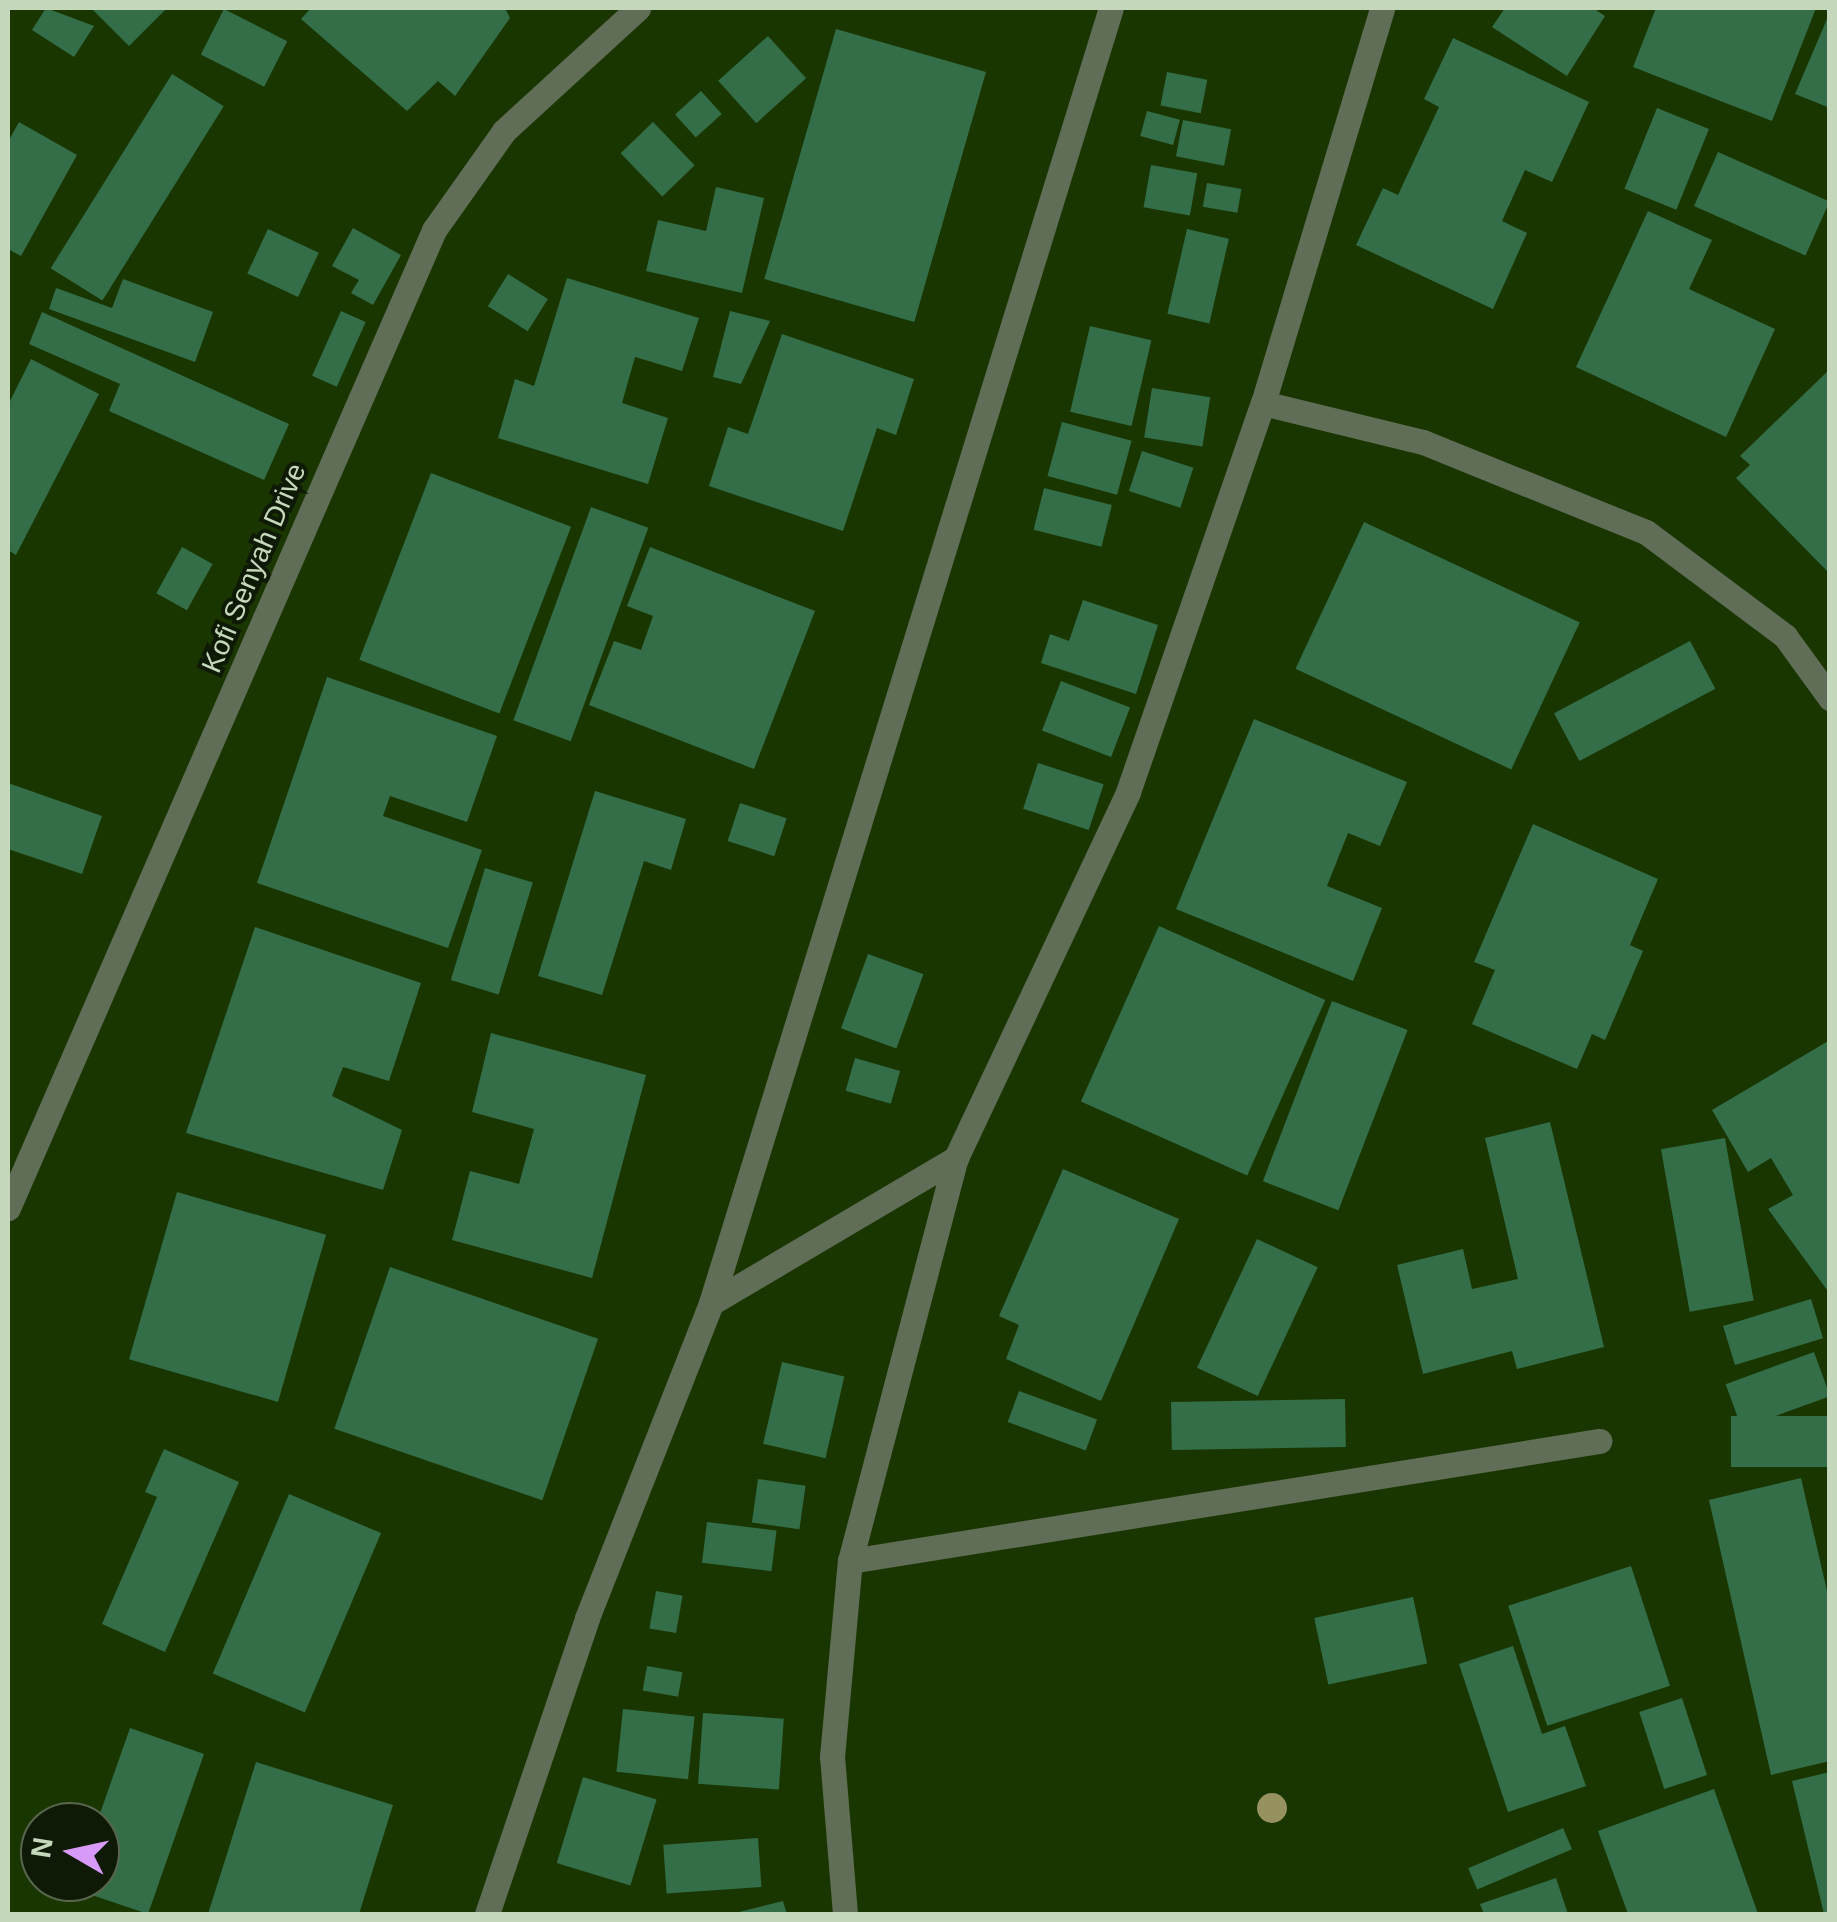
<!DOCTYPE html>
<html>
<head>
<meta charset="utf-8">
<style>
  body { margin:0 }
  #map { position:relative; width:1837px; height:1922px; overflow:hidden; background:#1a3600; font-family:Helvetica,sans-serif }
  div>[style] { position:absolute }
  .building>* { inset:0; background:#336e48; transform-origin:0 0 }
  .minor>* { height:25px; margin:-12.5px; padding:0 12.5px; transform-origin:12.5px; border-radius:12.5px; background:#606e57 }
  .trees>* { width:30px; height:30px; margin:-15px; border-radius:50%; background:#97915f }
  span { translate:-50% -50%; white-space:nowrap; text-align:center; line-height:1.15; -webkit-text-stroke:8px #0e1a05; paint-order:stroke }
  .street-label { font-size:28px; color:#c6d8bb }
  .frame { position:absolute; inset:0; border:10px solid #c6d8bb; pointer-events:none }
  .north { position:absolute; left:20px; top:1802px; width:100px; height:100px; box-sizing:border-box; background:#0e1a05; border:2px solid #58664e; border-radius:50%; rotate:279deg; font-size:28px; font-weight:700; line-height:40px; text-align:center; color:#c6d8bb }
  .north::after { content:''; display:block; margin:auto; width:35px; height:45px; background:#d89af8; clip-path:polygon(50% 0,100% 100%,50% 72%,0 100%) }
</style>
</head>
<body>
<div id="map">
  <div class="building">
    <i style="clip-path:polygon(46px 8px,94px 26px,74px 57px,32px 30px)"></i>
    <i style="clip-path:polygon(91px 8px,167px 8px,129px 46px)"></i>
    <i style="clip-path:polygon(311px 8px,505px 8px,510px 18px,455px 96px,438px 81px,407px 111px,301px 19px)"></i>
    <i style="clip-path:polygon(1505px 8px,1593px 8px,1605px 16px,1567px 76px,1492px 27px)"></i>
    <i style="clip-path:polygon(1656px 8px,1816px 8px,1772px 121px,1633px 67px)"></i>
    <i style="left:224px;top:9px;width:71px;height:51px;rotate:27deg"></i>
    <i style="clip-path:polygon(1830px 12px,1830px 108px,1795px 94px)"></i>
    <i style="left:836px;top:29px;width:156px;height:260px;rotate:16deg"></i>
    <i style="left:768px;top:36px;width:57px;height:67px;rotate:48deg"></i>
    <i style="clip-path:polygon(1453px 38px,1589px 102px,1552px 182px,1525px 170px,1502px 221px,1527px 233px,1493px 309px,1356px 245px,1383px 188px,1398px 195px,1439px 107px,1424px 99px)"></i>
    <i style="left:1167px;top:72px;width:41px;height:34px;rotate:11deg"></i>
    <i style="left:172px;top:74px;width:61px;height:229px;rotate:32deg"></i>
    <i style="left:701px;top:91px;width:31px;height:35px;rotate:48deg"></i>
    <i style="left:1657px;top:108px;width:56px;height:87px;rotate:22deg"></i>
    <i style="left:1147px;top:111px;width:34px;height:26px;rotate:15deg"></i>
    <i style="left:1183px;top:120px;width:49px;height:37px;rotate:11deg"></i>
    <i style="clip-path:polygon(19px 122px,77px 155px,21px 256px,8px 249px,8px 142px)"></i>
    <i style="left:653px;top:122px;width:60px;height:45px;rotate:46deg"></i>
    <i style="left:1718px;top:152px;width:122px;height:59px;rotate:24deg"></i>
    <i style="left:1151px;top:165px;width:47px;height:43px;rotate:10deg"></i>
    <i style="left:1207px;top:183px;width:35px;height:24px;rotate:10deg"></i>
    <i style="clip-path:polygon(716px 187px,764px 198px,742px 293px,646px 271px,658px 220px,706px 231px)"></i>
    <i style="clip-path:polygon(1648px 211px,1712px 240px,1689px 289px,1775px 329px,1726px 437px,1576px 367px)"></i>
    <i style="clip-path:polygon(353px 228px,401px 255px,373px 305px,351px 293px,359px 280px,332px 266px)"></i>
    <i style="left:268px;top:229px;width:56px;height:49px;rotate:25deg"></i>
    <i style="left:1187px;top:229px;width:43px;height:87px;rotate:13deg"></i>
    <i style="left:508px;top:274px;width:47px;height:38px;rotate:32deg"></i>
    <i style="clip-path:polygon(567px 278px,699px 318px,682px 371px,635px 357px,622px 403px,668px 418px,648px 484px,498px 438px,515px 379px,534px 386px)"></i>
    <i style="clip-path:polygon(123px 279px,213px 312px,195px 362px,49px 309px,56px 288px,112px 308px)"></i>
    <i style="left:341px;top:311px;width:27px;height:71px;rotate:24deg"></i>
    <i style="clip-path:polygon(730px 311px,770px 321px,741px 384px,713px 377px)"></i>
    <i style="clip-path:polygon(42px 312px,289px 424px,264px 480px,109px 411px,120px 384px,29px 344px)"></i>
    <i style="left:1090px;top:326px;width:63px;height:88px;rotate:13deg"></i>
    <i style="clip-path:polygon(782px 334px,914px 379px,896px 435px,877px 428px,843px 531px,709px 486px,728px 427px,748px 434px)"></i>
    <i style="clip-path:polygon(31px 359px,99px 394px,16px 555px,8px 550px,8px 405px)"></i>
    <i style="clip-path:polygon(1830px 369px,1830px 574px,1736px 478px,1750px 465px,1740px 456px)"></i>
    <i style="left:1152px;top:388px;width:59px;height:50px;rotate:9deg"></i>
    <i style="left:1062px;top:422px;width:72px;height:56px;rotate:15deg"></i>
    <i style="left:1142px;top:451px;width:54px;height:42px;rotate:18deg"></i>
    <i style="left:431px;top:473px;width:150px;height:200px;rotate:21deg"></i>
    <i style="left:1044px;top:488px;width:70px;height:43px;rotate:14deg"></i>
    <i style="left:591px;top:507px;width:61px;height:227px;rotate:20deg"></i>
    <i style="left:1364px;top:522px;width:238px;height:162px;rotate:25deg"></i>
    <i style="left:182px;top:547px;width:35px;height:53px;rotate:29deg"></i>
    <i style="clip-path:polygon(650px 547px,815px 611px,754px 769px,589px 705px,614px 641px,641px 650px,653px 616px,627px 606px)"></i>
    <i style="clip-path:polygon(1083px 600px,1158px 625px,1136px 694px,1041px 663px,1050px 634px,1069px 641px)"></i>
    <i style="left:1690px;top:641px;width:54px;height:154px;rotate:62deg"></i>
    <i style="clip-path:polygon(327px 677px,497px 736px,467px 822px,390px 796px,383px 816px,482px 850px,448px 948px,257px 883px)"></i>
    <i style="left:1061px;top:681px;width:74px;height:53px;rotate:21deg"></i>
    <i style="clip-path:polygon(1254px 719px,1407px 782px,1380px 846px,1348px 833px,1327px 886px,1382px 908px,1353px 981px,1176px 909px)"></i>
    <i style="left:1038px;top:763px;width:69px;height:48px;rotate:18deg"></i>
    <i style="clip-path:polygon(8px 783px,102px 816px,82px 874px,8px 849px)"></i>
    <i style="clip-path:polygon(595px 791px,686px 819px,671px 870px,644px 861px,602px 995px,538px 976px)"></i>
    <i style="left:740px;top:803px;width:49px;height:40px;rotate:18deg"></i>
    <i style="clip-path:polygon(1533px 824px,1658px 879px,1630px 945px,1643px 951px,1605px 1040px,1592px 1034px,1577px 1069px,1472px 1024px,1495px 970px,1474px 962px)"></i>
    <i style="left:485px;top:868px;width:50px;height:117px;rotate:17deg"></i>
    <i style="left:1159px;top:926px;width:182px;height:192px;rotate:24deg"></i>
    <i style="clip-path:polygon(255px 927px,421px 983px,389px 1081px,343px 1067px,332px 1096px,402px 1130px,383px 1190px,186px 1133px)"></i>
    <i style="left:868px;top:954px;width:59px;height:79px;rotate:20deg"></i>
    <i style="left:1332px;top:1001px;width:81px;height:193px;rotate:21deg"></i>
    <i style="clip-path:polygon(491px 1033px,646px 1075px,592px 1278px,452px 1240px,470px 1171px,519px 1184px,534px 1129px,472px 1112px)"></i>
    <i style="clip-path:polygon(1830px 1040px,1830px 1294px,1768px 1209px,1793px 1195px,1771px 1158px,1748px 1172px,1712px 1110px)"></i>
    <i style="left:855px;top:1058px;width:47px;height:34px;rotate:16deg"></i>
    <i style="clip-path:polygon(1550px 1122px,1604px 1347px,1517px 1369px,1512px 1351px,1423px 1374px,1397px 1265px,1463px 1249px,1472px 1289px,1518px 1279px,1485px 1138px)"></i>
    <i style="left:1725px;top:1138px;width:165px;height:65px;rotate:80deg"></i>
    <i style="clip-path:polygon(1063px 1169px,1179px 1219px,1101px 1401px,1006px 1359px,1019px 1325px,999px 1316px)"></i>
    <i style="left:177px;top:1192px;width:155px;height:174px;rotate:16deg"></i>
    <i style="left:1257px;top:1239px;width:67px;height:142px;rotate:25deg"></i>
    <i style="left:390px;top:1267px;width:220px;height:171px;rotate:19deg"></i>
    <i style="left:1811px;top:1299px;width:41px;height:92px;rotate:73deg"></i>
    <i style="left:1814px;top:1352px;width:47px;height:94px;rotate:70deg"></i>
    <i style="left:782px;top:1362px;width:64px;height:84px;rotate:13deg"></i>
    <i style="left:1019px;top:1391px;width:83px;height:33px;rotate:20deg"></i>
    <i style="left:1345px;top:1399px;width:48px;height:174px;rotate:89deg"></i>
    <i style="left:1830px;top:1416px;width:51px;height:99px;rotate:90deg"></i>
    <i style="clip-path:polygon(164px 1449px,239px 1482px,165px 1652px,102px 1624px,157px 1497px,145px 1492px)"></i>
    <i style="clip-path:polygon(1801px 1478px,1830px 1604px,1830px 1761px,1771px 1775px,1709px 1500px)"></i>
    <i style="left:758px;top:1479px;width:48px;height:44px;rotate:8deg"></i>
    <i style="left:289px;top:1494px;width:100px;height:195px;rotate:23deg"></i>
    <i style="left:707px;top:1522px;width:70px;height:41px;rotate:7deg"></i>
    <i style="left:1631px;top:1566px;width:126px;height:129px;rotate:72deg"></i>
    <i style="left:656px;top:1591px;width:27px;height:38px;rotate:10deg"></i>
    <i style="left:1413px;top:1597px;width:68px;height:101px;rotate:78deg"></i>
    <i style="clip-path:polygon(1513px 1646px,1542px 1734px,1565px 1726px,1586px 1786px,1508px 1812px,1459px 1664px)"></i>
    <i style="left:647px;top:1666px;width:36px;height:25px;rotate:10deg"></i>
    <i style="left:1682px;top:1698px;width:81px;height:45px;rotate:72deg"></i>
    <i style="left:623px;top:1709px;width:72px;height:63px;rotate:6deg"></i>
    <i style="left:703px;top:1713px;width:81px;height:71px;rotate:4deg"></i>
    <i style="clip-path:polygon(130px 1728px,204px 1754px,148px 1914px,74px 1889px,100px 1882px,97px 1822px)"></i>
    <i style="clip-path:polygon(256px 1762px,393px 1805px,359px 1914px,208px 1914px)"></i>
    <i style="clip-path:polygon(1830px 1772px,1830px 1914px,1824px 1914px,1792px 1781px)"></i>
    <i style="left:583px;top:1777px;width:77px;height:90px;rotate:17deg"></i>
    <i style="clip-path:polygon(1714px 1789px,1758px 1914px,1628px 1914px,1598px 1831px)"></i>
    <i style="left:1563px;top:1828px;width:23px;height:103px;rotate:67deg"></i>
    <i style="left:758px;top:1838px;width:49px;height:95px;rotate:86deg"></i>
    <i style="clip-path:polygon(1556px 1878px,1568px 1914px,1484px 1914px,1480px 1904px)"></i>
    <i style="clip-path:polygon(783px 1901px,787px 1914px,736px 1914px,735px 1913px)"></i>
  </div>
  <div class="minor">
    <i style="left:1263px;top:403px;width:165px;rotate:13.7deg"></i>
    <i style="left:1423px;top:442px;width:240px;rotate:22deg"></i>
    <i style="left:1646px;top:532px;width:174px;rotate:36.8deg"></i>
    <i style="left:1785px;top:636px;width:77px;rotate:54deg"></i>
    <i style="left:8px;top:1208px;width:1067px;rotate:-66.46deg"></i>
    <i style="left:434px;top:230px;width:121px;rotate:-54.7deg"></i>
    <i style="left:504px;top:131px;width:182px;rotate:-42.5deg"></i>
    <i style="left:711px;top:1303px;width:285px;rotate:-30.6deg"></i>
    <i style="left:850px;top:1561px;width:759px;rotate:-9.1deg"></i>
    <i style="left:487px;top:1914px;width:312px;rotate:-71.3deg"></i>
    <i style="left:587px;top:1618px;width:339px;rotate:-68.5deg"></i>
    <i style="left:711px;top:1303px;width:1355px;rotate:-72.84deg"></i>
    <i style="left:845px;top:1914px;width:158px;rotate:-94.7deg"></i>
    <i style="left:832px;top:1757px;width:197px;rotate:-84.8deg"></i>
    <i style="left:850px;top:1561px;width:417px;rotate:-75.3deg"></i>
    <i style="left:956px;top:1158px;width:404px;rotate:-64.8deg"></i>
    <i style="left:1128px;top:792px;width:412px;rotate:-70.9deg"></i>
    <i style="left:1263px;top:403px;width:413px;rotate:-73.2deg"></i>
  </div>
  <div class="trees">
    <i style="left:1272px;top:1808px"></i>
  </div>
  <div class="street-label">
    <span style="left:254px;top:568px;rotate:-67deg">Kofi Senyah Drive</span>
  </div>
  <div class="frame"></div>
  <div class="north">N</div>
</div>
</body>
</html>
